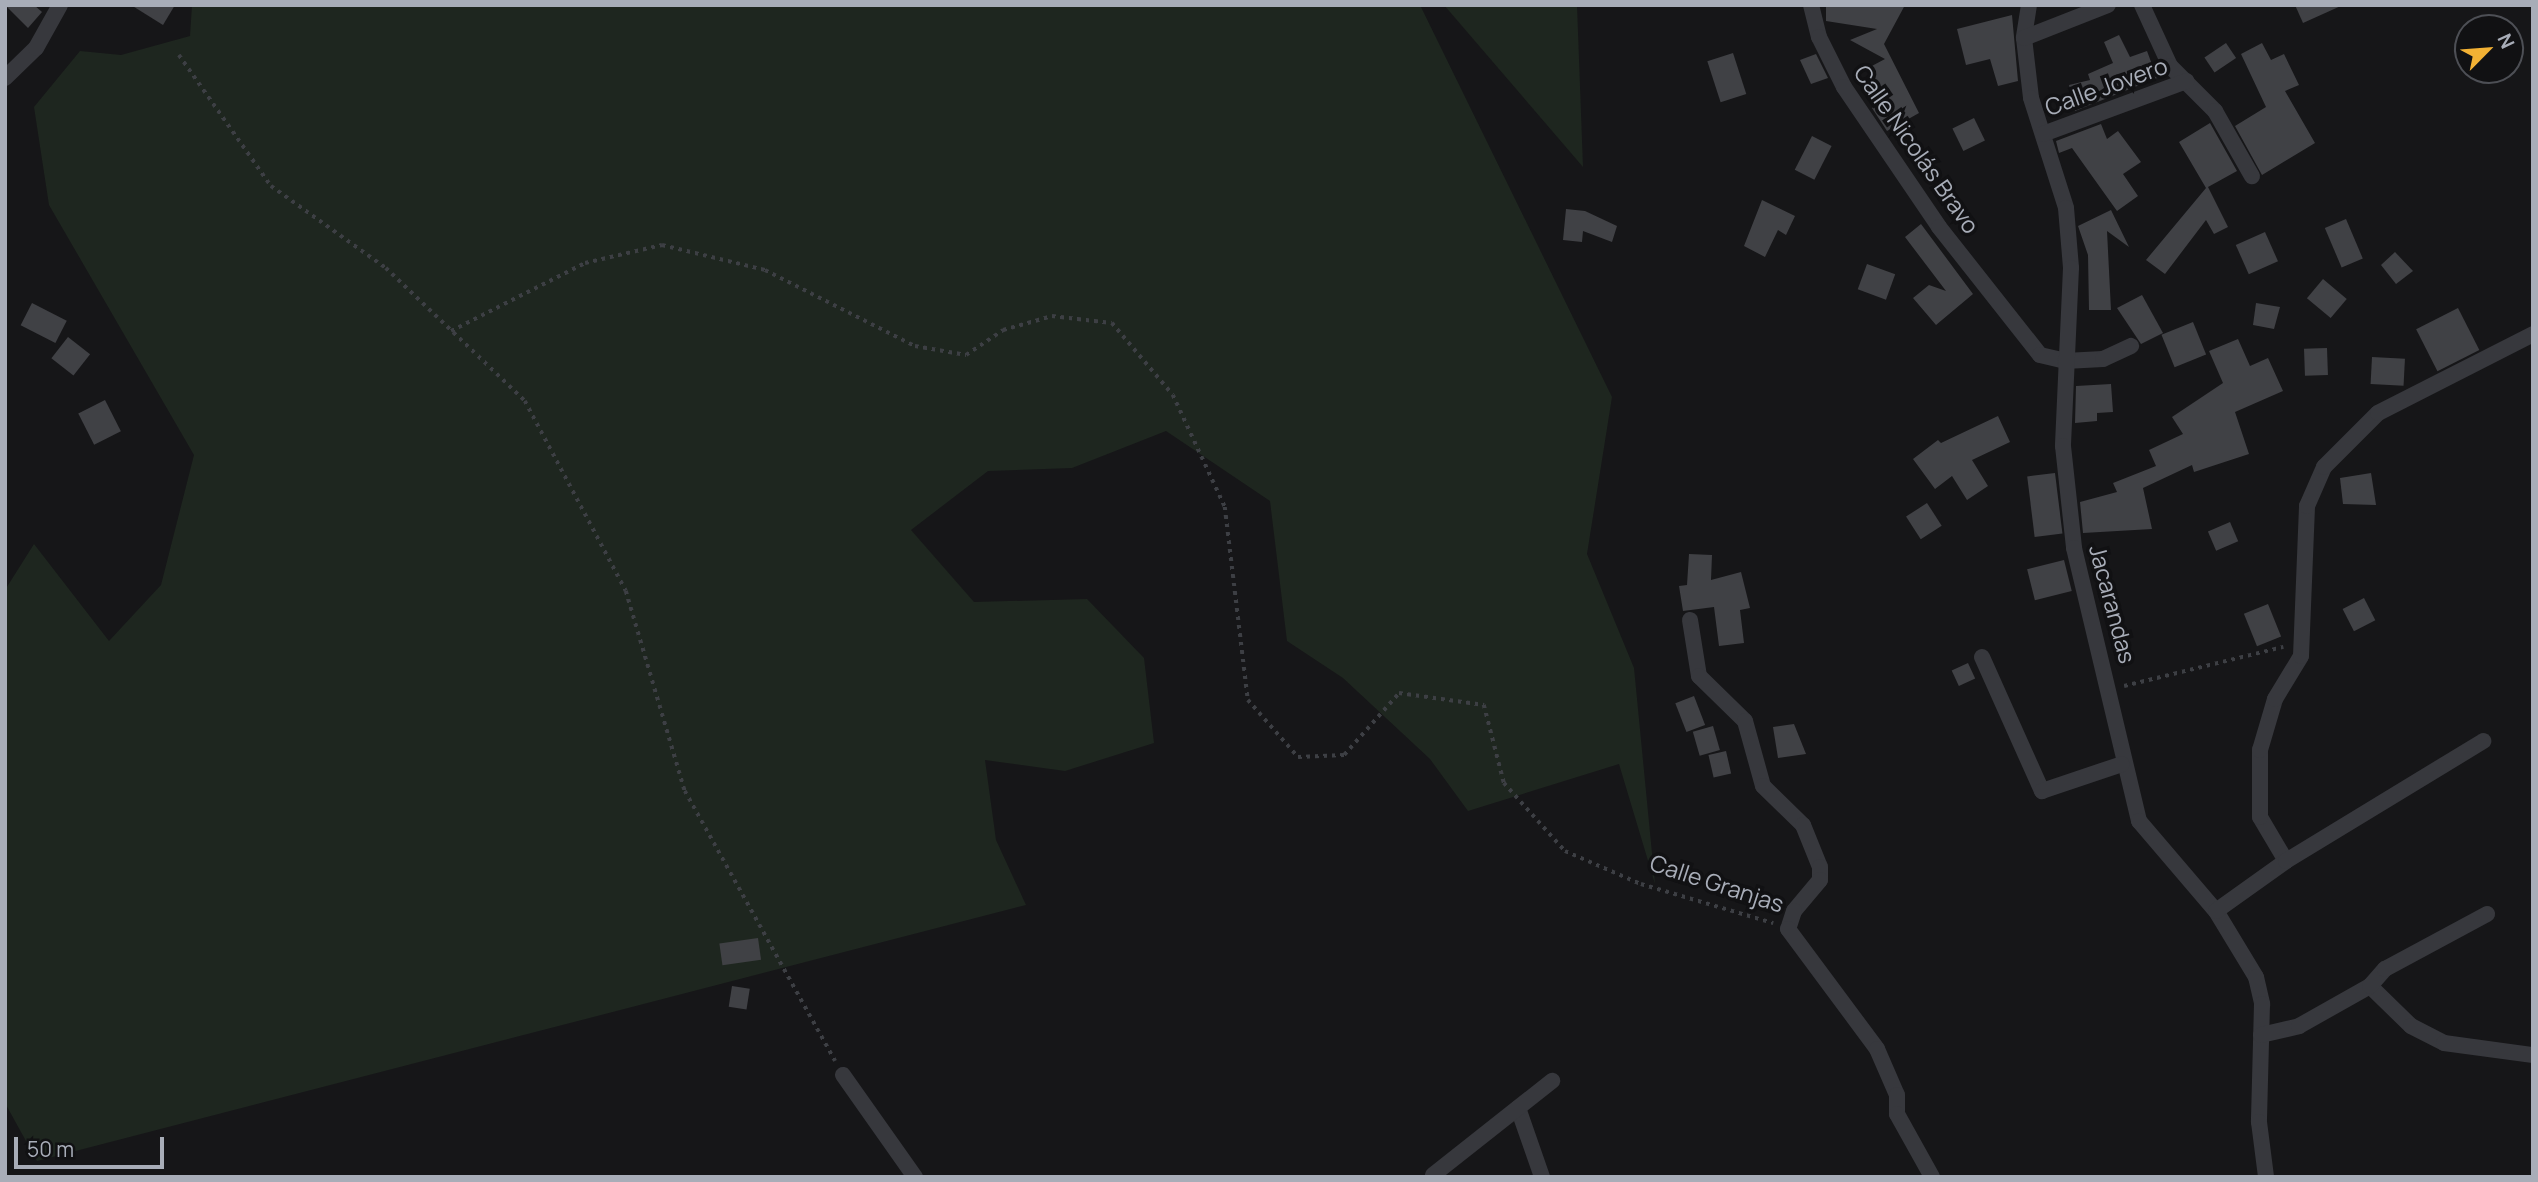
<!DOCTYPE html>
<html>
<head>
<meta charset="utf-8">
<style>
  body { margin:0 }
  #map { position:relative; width:2538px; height:1182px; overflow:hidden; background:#161618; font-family:Manrope,sans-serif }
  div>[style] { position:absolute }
  .green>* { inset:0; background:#1e261f }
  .building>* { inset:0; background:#404145; transform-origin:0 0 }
  .path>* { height:3.5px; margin-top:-1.75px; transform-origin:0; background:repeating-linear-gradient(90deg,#3d3f44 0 3.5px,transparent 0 8.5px) }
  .street>* { height:16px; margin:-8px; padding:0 8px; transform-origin:8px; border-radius:8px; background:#37383d }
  span { translate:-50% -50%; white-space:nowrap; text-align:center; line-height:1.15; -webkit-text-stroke:7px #111113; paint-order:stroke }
  .street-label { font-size:23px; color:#a8adb8 }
  .frame { position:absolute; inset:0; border:7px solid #a8adb8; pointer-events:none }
  .north { position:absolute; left:2454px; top:14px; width:70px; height:70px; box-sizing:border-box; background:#111113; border:2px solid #4d4f55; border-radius:50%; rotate:65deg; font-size:19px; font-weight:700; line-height:28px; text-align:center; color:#a8adb8 }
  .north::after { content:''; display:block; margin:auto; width:24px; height:32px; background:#f2b134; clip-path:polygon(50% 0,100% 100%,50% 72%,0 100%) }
  .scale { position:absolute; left:14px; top:1137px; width:150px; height:32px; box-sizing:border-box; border:4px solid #a8adb8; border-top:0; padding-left:9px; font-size:21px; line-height:24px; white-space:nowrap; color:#a8adb8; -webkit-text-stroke:5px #111113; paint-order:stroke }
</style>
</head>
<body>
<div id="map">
  <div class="green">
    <i style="clip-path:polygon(192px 5px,1420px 5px,1612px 397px,1587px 554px,1634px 668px,1655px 884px,1619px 764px,1468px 811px,1430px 759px,1343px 678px,1287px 641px,1270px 501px,1166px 431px,1072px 468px,988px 471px,911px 530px,974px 602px,1087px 599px,1144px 658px,1154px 743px,1065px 771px,985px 760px,996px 840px,1026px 905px,37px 1161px,5px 1103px,5px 590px,34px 544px,109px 641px,161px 585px,194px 455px,49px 205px,34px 107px,80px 51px,121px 55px,190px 36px)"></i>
    <i style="clip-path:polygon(1444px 5px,1577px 5px,1583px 167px)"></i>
  </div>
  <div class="building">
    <i style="clip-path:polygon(5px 5px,34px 5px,42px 12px,28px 28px)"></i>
    <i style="clip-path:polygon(131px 5px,175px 5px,163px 25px)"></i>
    <i style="clip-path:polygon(1826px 5px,1905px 5px,1884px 44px,1919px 113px,1887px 131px,1872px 108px,1886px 100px,1868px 68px,1885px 59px,1850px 40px,1877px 29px,1826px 21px)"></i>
    <i style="clip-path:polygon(2295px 5px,2343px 5px,2303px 23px)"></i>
    <i style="clip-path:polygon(2012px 15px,2018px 81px,1998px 86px,1990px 59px,1966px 65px,1957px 29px)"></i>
    <i style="clip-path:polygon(2119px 35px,2130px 57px,2147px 51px,2157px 78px,2075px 111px,2069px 85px,2090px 80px,2088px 74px,2113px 63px,2104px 42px)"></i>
    <i style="left:2226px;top:43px;width:18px;height:26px;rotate:56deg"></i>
    <i style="clip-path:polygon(2262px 43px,2271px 60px,2284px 54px,2299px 85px,2285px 91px,2315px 143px,2262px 175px,2235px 126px,2266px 107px,2241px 54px)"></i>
    <i style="left:1733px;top:53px;width:43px;height:27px;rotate:72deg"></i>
    <i style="clip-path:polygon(1816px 54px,1828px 78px,1811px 84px,1800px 60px)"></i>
    <i style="left:1974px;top:118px;width:25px;height:24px;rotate:64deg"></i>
    <i style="clip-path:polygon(2210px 123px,2237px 171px,2208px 187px,2228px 227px,2214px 234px,2206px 220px,2165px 274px,2146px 260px,2206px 188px,2179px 142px)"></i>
    <i style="clip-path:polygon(2101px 124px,2107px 139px,2118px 131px,2141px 162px,2123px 174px,2138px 196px,2117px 211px,2072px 148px,2059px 153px,2056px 141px)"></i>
    <i style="left:1812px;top:136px;width:22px;height:38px;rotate:27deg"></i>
    <i style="clip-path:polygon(1762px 200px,1795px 216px,1786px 235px,1778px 230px,1765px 257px,1744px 246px)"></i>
    <i style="clip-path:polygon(1566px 209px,1585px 211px,1617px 226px,1612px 242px,1583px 231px,1582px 242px,1563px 240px)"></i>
    <i style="clip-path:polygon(2111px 210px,2129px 247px,2107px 231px,2111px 310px,2089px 310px,2088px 255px,2078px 226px)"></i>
    <i style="left:2346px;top:219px;width:43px;height:23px;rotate:67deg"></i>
    <i style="clip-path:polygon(1921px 224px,1973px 294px,1936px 325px,1913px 298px,1929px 285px,1946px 291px,1905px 237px)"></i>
    <i style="left:2265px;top:232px;width:32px;height:32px;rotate:66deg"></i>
    <i style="clip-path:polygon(2395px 252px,2413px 271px,2396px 284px,2381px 265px)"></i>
    <i style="left:1867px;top:264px;width:30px;height:27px;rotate:20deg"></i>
    <i style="left:2323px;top:279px;width:31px;height:25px;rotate:40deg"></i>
    <i style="clip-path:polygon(2142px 295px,2163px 333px,2141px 344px,2117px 308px)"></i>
    <i style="left:32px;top:303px;width:39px;height:25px;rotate:27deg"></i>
    <i style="clip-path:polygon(2256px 303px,2280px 307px,2274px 329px,2253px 325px)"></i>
    <i style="left:2458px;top:308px;width:47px;height:47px;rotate:63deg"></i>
    <i style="left:2193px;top:322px;width:35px;height:34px;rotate:68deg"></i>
    <i style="left:68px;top:337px;width:28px;height:27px;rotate:38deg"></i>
    <i style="clip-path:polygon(2238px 339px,2250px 366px,2268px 358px,2283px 391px,2235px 412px,2249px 454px,2194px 472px,2192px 465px,2143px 488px,2152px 529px,2083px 533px,2080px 502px,2117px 492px,2113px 483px,2156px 466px,2149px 450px,2183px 434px,2172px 417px,2223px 383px,2209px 351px)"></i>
    <i style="left:2327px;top:348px;width:27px;height:23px;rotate:88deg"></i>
    <i style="left:2372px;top:357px;width:33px;height:27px;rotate:3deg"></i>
    <i style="clip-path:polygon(2111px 384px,2113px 412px,2097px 413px,2097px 421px,2075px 423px,2076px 386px)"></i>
    <i style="left:105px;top:400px;width:35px;height:30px;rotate:63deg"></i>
    <i style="clip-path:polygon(1998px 416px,2010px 442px,1972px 460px,1988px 486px,1967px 500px,1952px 476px,1935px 489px,1913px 459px,1938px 440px,1941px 443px)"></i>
    <i style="left:2055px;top:473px;width:61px;height:28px;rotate:83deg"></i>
    <i style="clip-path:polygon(2371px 473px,2376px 505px,2343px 504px,2340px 478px)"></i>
    <i style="left:1927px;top:503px;width:27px;height:25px;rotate:57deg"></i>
    <i style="left:2230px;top:522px;width:21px;height:24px;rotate:67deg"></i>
    <i style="clip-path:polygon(1689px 554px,1712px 555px,1711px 580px,1741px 572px,1750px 608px,1740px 610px,1744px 643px,1719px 646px,1714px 607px,1683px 611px,1679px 586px,1687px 585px)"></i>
    <i style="left:2064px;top:560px;width:32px;height:38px;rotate:76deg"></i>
    <i style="left:2364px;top:598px;width:25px;height:24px;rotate:63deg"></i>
    <i style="left:2268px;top:604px;width:35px;height:26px;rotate:68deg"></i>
    <i style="left:1968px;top:663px;width:17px;height:18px;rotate:65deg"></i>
    <i style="left:1694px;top:696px;width:31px;height:20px;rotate:69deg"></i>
    <i style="clip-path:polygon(1794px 724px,1806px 754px,1778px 758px,1773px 727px)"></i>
    <i style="left:1713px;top:726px;width:25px;height:21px;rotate:74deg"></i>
    <i style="left:1726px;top:751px;width:23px;height:18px;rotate:77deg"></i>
    <i style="left:758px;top:938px;width:22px;height:39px;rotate:82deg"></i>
    <i style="left:732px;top:986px;width:18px;height:21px;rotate:9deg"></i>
  </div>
  <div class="path">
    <i style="left:179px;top:55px;width:160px;rotate:54.9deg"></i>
    <i style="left:271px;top:186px;width:141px;rotate:35.5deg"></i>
    <i style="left:386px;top:268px;width:192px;rotate:43.7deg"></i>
    <i style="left:525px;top:401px;width:215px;rotate:62deg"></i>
    <i style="left:626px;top:591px;width:209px;rotate:73.6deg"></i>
    <i style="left:685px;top:791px;width:309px;rotate:60.9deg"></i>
    <i style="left:451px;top:331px;width:150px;rotate:-26.9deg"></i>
    <i style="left:585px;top:263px;width:79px;rotate:-13.2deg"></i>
    <i style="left:662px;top:245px;width:106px;rotate:13.6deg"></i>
    <i style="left:765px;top:270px;width:168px;rotate:26.9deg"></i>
    <i style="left:915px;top:346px;width:52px;rotate:10deg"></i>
    <i style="left:966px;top:355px;width:45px;rotate:-34deg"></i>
    <i style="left:1003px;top:330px;width:51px;rotate:-15.9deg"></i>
    <i style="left:1052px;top:316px;width:60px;rotate:6.7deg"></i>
    <i style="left:1112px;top:323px;width:94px;rotate:49.7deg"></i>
    <i style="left:1173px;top:395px;width:123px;rotate:65.1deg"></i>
    <i style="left:1225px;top:507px;width:194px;rotate:83.2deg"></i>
    <i style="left:1248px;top:700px;width:76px;rotate:48.7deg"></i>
    <i style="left:1298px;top:757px;width:46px;rotate:-2.5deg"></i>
    <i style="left:1344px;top:755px;width:83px;rotate:-48.4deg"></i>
    <i style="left:1399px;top:693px;width:86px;rotate:8deg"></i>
    <i style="left:1484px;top:705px;width:81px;rotate:75.6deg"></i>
    <i style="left:1504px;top:783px;width:91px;rotate:48.1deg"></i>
    <i style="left:1565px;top:851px;width:83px;rotate:23.5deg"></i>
    <i style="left:1641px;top:884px;width:138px;rotate:16.5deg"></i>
    <i style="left:2124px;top:686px;width:164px;rotate:-13.8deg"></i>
  </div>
  <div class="street">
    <i style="left:1811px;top:5px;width:33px;rotate:76deg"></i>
    <i style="left:1819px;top:37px;width:56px;rotate:63.4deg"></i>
    <i style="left:1844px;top:87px;width:169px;rotate:55.8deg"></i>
    <i style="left:1939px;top:227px;width:163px;rotate:51.7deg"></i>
    <i style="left:2040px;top:355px;width:26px;rotate:13deg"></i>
    <i style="left:2065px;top:361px;width:38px;rotate:-3deg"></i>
    <i style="left:2103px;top:359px;width:31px;rotate:-25deg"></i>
    <i style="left:2029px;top:5px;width:33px;rotate:99deg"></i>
    <i style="left:2024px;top:38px;width:60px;rotate:83.3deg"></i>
    <i style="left:2031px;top:98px;width:115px;rotate:72.3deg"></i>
    <i style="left:2066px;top:208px;width:60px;rotate:85.2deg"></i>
    <i style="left:2071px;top:268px;width:178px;rotate:92.6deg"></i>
    <i style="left:2063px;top:446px;width:103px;rotate:83.8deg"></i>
    <i style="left:2074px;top:548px;width:281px;rotate:76.6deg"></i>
    <i style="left:2139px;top:821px;width:118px;rotate:49.5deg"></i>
    <i style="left:2216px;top:911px;width:77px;rotate:58.8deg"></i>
    <i style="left:2256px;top:977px;width:28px;rotate:77deg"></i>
    <i style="left:2262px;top:1004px;width:118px;rotate:91.5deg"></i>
    <i style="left:2259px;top:1122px;width:55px;rotate:82.7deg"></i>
    <i style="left:2142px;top:5px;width:67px;rotate:65.3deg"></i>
    <i style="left:2170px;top:66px;width:64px;rotate:45deg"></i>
    <i style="left:2215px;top:111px;width:75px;rotate:60.4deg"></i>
    <i style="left:2024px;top:38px;width:90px;rotate:-21.4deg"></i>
    <i style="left:5px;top:78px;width:43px;rotate:-44.1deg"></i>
    <i style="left:36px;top:48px;width:49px;rotate:-60.8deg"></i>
    <i style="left:2043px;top:134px;width:153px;rotate:-20.3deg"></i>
    <i style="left:1690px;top:620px;width:57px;rotate:80.9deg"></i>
    <i style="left:1699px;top:676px;width:64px;rotate:44.4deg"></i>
    <i style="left:1745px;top:721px;width:67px;rotate:74.5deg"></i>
    <i style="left:1763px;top:786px;width:56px;rotate:44.3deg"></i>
    <i style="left:1803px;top:825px;width:45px;rotate:68deg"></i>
    <i style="left:1820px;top:867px;width:13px;rotate:90deg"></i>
    <i style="left:1820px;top:880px;width:40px;rotate:130deg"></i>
    <i style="left:1794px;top:911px;width:19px;rotate:108deg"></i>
    <i style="left:1788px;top:929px;width:149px;rotate:53.4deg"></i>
    <i style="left:1877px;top:1049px;width:50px;rotate:66.5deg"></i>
    <i style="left:1897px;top:1095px;width:19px;rotate:90deg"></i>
    <i style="left:1897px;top:1114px;width:72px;rotate:60.9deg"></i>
    <i style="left:1982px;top:657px;width:147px;rotate:65.9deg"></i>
    <i style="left:2042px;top:791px;width:84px;rotate:-18.6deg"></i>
    <i style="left:2286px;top:861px;width:51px;rotate:-120.6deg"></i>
    <i style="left:2260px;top:817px;width:67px;rotate:-90deg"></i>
    <i style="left:2260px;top:750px;width:53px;rotate:-73.6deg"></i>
    <i style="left:2275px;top:699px;width:50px;rotate:-58.8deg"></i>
    <i style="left:2301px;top:656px;width:150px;rotate:-87.7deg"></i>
    <i style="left:2307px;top:506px;width:43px;rotate:-66.4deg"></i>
    <i style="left:2324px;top:467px;width:76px;rotate:-45deg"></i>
    <i style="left:2378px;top:413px;width:174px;rotate:-27deg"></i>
    <i style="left:2216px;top:911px;width:86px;rotate:-35.5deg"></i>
    <i style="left:2286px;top:861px;width:231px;rotate:-31.3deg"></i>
    <i style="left:2370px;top:986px;width:57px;rotate:44.3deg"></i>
    <i style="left:2411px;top:1026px;width:37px;rotate:27deg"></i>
    <i style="left:2444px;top:1043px;width:90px;rotate:7.7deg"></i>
    <i style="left:2261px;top:1035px;width:39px;rotate:-13deg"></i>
    <i style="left:2299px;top:1026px;width:81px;rotate:-29.4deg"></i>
    <i style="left:2370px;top:986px;width:23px;rotate:-49deg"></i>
    <i style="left:2385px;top:969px;width:116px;rotate:-28.3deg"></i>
    <i style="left:843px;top:1075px;width:125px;rotate:54.8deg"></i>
    <i style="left:1518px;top:1108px;width:73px;rotate:70.8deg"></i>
    <i style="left:1433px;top:1175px;width:152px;rotate:-38.3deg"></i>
  </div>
  <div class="street-label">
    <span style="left:2106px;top:86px;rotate:-20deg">Calle Jovero</span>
    <span style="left:1917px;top:149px;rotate:55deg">Calle Nicolás Bravo</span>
    <span style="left:2113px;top:604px;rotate:75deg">Jacarandas</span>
    <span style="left:1717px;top:883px;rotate:18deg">Calle Granjas</span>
  </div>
  <div class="frame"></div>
  <div class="north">N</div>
  <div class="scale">50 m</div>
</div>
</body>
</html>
